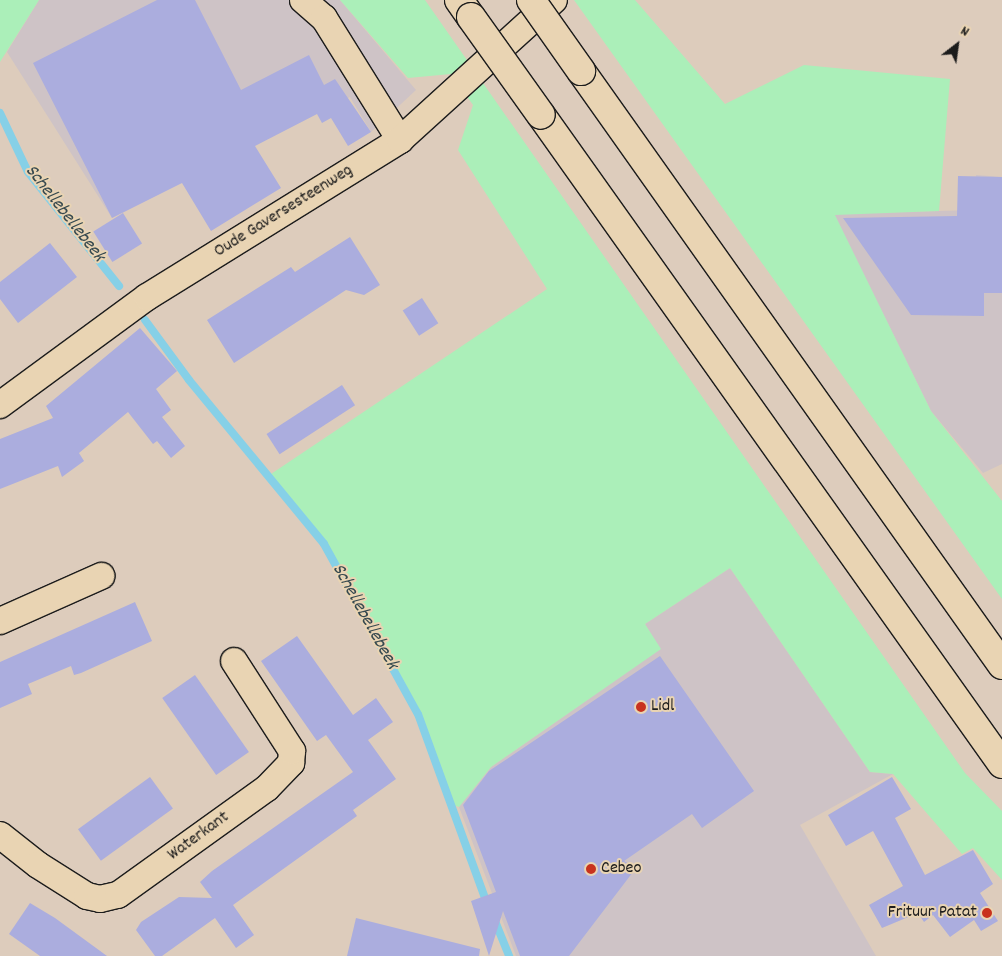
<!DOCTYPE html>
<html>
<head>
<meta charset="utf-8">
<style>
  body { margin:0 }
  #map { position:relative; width:1002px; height:956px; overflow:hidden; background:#ddccbc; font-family:Dekko,sans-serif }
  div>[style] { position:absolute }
  .built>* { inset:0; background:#cec3c6 }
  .green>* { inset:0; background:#abefb9 }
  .stream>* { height:8px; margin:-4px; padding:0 4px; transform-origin:4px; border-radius:4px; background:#86d0e7 }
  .building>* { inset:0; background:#abadde; transform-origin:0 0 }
  .roads { filter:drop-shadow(1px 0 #1c1c1c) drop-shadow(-1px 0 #1c1c1c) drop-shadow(0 1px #1c1c1c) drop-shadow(0 -1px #1c1c1c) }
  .minor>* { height:26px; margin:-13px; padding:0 13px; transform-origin:13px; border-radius:13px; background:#e9d4b3 }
  .highway>* { height:28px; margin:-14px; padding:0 14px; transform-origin:14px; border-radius:14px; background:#e9d4b3 }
  .bridges { filter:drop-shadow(1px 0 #1c1c1c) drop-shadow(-1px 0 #1c1c1c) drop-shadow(0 1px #1c1c1c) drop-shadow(0 -1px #1c1c1c) }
  .highway-bridge>* { height:28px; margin:-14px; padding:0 14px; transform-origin:14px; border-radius:14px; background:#e9d4b3 }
  .dots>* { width:14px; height:14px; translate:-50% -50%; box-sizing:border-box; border:2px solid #e9d4b3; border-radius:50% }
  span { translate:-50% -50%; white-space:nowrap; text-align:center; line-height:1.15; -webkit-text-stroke:4px #e9d4b3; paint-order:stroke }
  .street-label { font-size:18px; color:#1c1c1c }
  .poi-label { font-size:18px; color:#1c1c1c }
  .left { translate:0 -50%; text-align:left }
  .right { translate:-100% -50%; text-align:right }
  .water-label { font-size:19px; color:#36494f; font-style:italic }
  .north { position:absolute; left:932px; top:20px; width:50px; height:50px; -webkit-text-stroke:4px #e9d4b3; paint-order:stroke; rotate:30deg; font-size:14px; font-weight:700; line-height:20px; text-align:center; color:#1c1c1c }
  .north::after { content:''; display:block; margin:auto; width:18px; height:22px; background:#1c1c1c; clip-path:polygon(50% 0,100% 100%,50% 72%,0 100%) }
</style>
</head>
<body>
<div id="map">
  <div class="built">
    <i style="clip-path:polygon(39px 0,340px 0,416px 90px,371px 132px,350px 97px,112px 218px,7px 52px)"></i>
    <i style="clip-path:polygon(976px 175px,1002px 177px,1002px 464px,983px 473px,931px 411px,834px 214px,975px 210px)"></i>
    <i style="clip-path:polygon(730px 568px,870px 772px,893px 774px,800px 825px,876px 956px,516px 956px,459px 807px,491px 767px,660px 649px,645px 624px)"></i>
  </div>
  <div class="green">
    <i style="clip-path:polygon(0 0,39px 0,0 62px)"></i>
    <i style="clip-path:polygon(340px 0,425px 0,965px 773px,1002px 811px,1002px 880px,973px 848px,962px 854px,893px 774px,870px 772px,730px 568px,645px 624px,661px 649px,491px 767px,459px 807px,453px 805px,418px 714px,324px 544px,268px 476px,547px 289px,458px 150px,473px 105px,451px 74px,408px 78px)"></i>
    <i style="clip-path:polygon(574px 0,635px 0,725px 104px,804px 65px,950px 79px,939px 211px,835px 215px,931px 411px,1002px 501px,1002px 599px)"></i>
  </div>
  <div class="stream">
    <i style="left:0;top:113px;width:65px;rotate:64.6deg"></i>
    <i style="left:28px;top:172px;width:146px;rotate:51.4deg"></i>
    <i style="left:145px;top:320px;width:74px;rotate:53.7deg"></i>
    <i style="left:189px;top:380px;width:212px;rotate:50.5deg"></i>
    <i style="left:324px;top:544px;width:194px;rotate:61.1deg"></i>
    <i style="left:418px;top:714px;width:204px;rotate:70deg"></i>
    <i style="left:495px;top:921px;width:38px;rotate:68deg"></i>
  </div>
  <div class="building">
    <i style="clip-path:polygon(157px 0,195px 0,241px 90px,309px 55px,324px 85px,335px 79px,371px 132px,348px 146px,331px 118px,322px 123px,317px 114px,255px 146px,281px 188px,211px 231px,182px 183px,112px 218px,33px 63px)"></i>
    <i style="clip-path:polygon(958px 176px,1002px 177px,1002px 293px,984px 293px,984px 316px,911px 315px,843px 218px,957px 216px)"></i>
    <i style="left:123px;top:213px;width:36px;height:35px;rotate:58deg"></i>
    <i style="clip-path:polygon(350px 237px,380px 285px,364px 295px,346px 290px,234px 363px,207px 320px,291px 267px,295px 272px)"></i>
    <i style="clip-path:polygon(50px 243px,77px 277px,18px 323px,0 299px,0 282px)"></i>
    <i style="left:422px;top:298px;width:30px;height:23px;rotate:57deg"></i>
    <i style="clip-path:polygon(140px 328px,177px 371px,156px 389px,171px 410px,162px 417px,185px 446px,171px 458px,157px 441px,153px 444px,128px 412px,79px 453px,84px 461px,62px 477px,58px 466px,0 489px,0 439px,53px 418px,46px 406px)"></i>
    <i style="left:342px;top:385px;width:24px;height:90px;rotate:57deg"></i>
    <i style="clip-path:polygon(135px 602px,152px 641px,81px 673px,74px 675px,71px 666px,28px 684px,32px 694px,0 708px,0 662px)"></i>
    <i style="clip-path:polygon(297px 636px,353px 715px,376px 698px,393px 722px,368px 740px,396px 779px,353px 810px,357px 816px,233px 905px,254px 935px,236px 948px,215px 918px,162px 956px,155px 956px,136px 930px,141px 922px,179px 897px,212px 898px,200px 882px,212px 871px,353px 772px,326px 735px,317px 741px,261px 661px)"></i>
    <i style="clip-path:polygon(660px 656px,754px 791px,702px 828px,692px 814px,624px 861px,636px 868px,569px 956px,520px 956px,503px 911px,489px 956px,471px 901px,496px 892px,463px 805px,489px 771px)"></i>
    <i style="left:195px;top:675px;width:94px;height:40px;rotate:55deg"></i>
    <i style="left:150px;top:777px;width:39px;height:89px;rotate:54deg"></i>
    <i style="clip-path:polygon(892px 777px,911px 809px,895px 818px,925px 875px,973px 850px,993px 884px,980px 893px,998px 921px,981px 931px,974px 920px,950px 937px,933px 915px,924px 922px,918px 913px,882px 928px,869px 905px,903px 886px,873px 831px,846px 846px,828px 815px)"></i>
    <i style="clip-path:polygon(30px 903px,55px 918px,107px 956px,40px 956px,9px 934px)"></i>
    <i style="clip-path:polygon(356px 918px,480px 949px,479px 956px,347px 956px)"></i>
  </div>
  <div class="roads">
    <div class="minor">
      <i style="left:303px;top:0;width:28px;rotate:41deg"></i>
      <i style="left:324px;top:18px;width:144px;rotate:58.1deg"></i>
      <i style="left:0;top:405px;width:182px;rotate:-36.3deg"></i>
      <i style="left:147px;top:297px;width:298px;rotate:-31.8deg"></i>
      <i style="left:400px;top:140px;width:208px;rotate:-42.3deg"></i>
      <i style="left:0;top:621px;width:111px;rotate:-24deg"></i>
      <i style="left:0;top:835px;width:48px;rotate:38.3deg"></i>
      <i style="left:38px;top:865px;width:58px;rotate:32.3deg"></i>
      <i style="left:87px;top:896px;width:13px;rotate:13deg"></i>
      <i style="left:100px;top:899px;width:18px;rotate:-13deg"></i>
      <i style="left:118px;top:895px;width:183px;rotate:-35.7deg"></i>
      <i style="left:267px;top:788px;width:35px;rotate:-46deg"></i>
      <i style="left:291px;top:763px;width:12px;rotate:-85deg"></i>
      <i style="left:292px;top:751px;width:107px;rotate:-122.8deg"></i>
    </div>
    <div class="highway">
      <i style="left:459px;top:0;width:21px;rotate:55deg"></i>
      <i style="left:581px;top:71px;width:728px;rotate:54.67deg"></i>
      <i style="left:541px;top:115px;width:796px;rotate:54.61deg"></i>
    </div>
  </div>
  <div class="bridges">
    <div class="highway-bridge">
      <i style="left:531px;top:0;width:87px;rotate:54.8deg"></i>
      <i style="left:471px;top:17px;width:120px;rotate:54.5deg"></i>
    </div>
  </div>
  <div class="dots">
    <i style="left:641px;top:707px;background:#c8321e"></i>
    <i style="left:591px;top:869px;background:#c8321e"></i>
    <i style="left:987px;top:913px;background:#c8321e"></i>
  </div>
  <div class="street-label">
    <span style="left:284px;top:212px;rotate:-32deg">Oude Gaversesteenweg</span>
    <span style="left:199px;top:837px;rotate:-36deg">Waterkant</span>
  </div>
  <div class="poi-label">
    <span class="left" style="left:651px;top:707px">Lidl</span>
    <span class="left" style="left:601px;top:869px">Cebeo</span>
    <span class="right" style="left:977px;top:913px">Frituur Patat</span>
  </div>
  <div class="water-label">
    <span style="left:64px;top:214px;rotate:52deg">Schellebellebeek</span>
    <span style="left:364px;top:617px;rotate:61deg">Schellebellebeek</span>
  </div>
  <div class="north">N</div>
</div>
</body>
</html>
